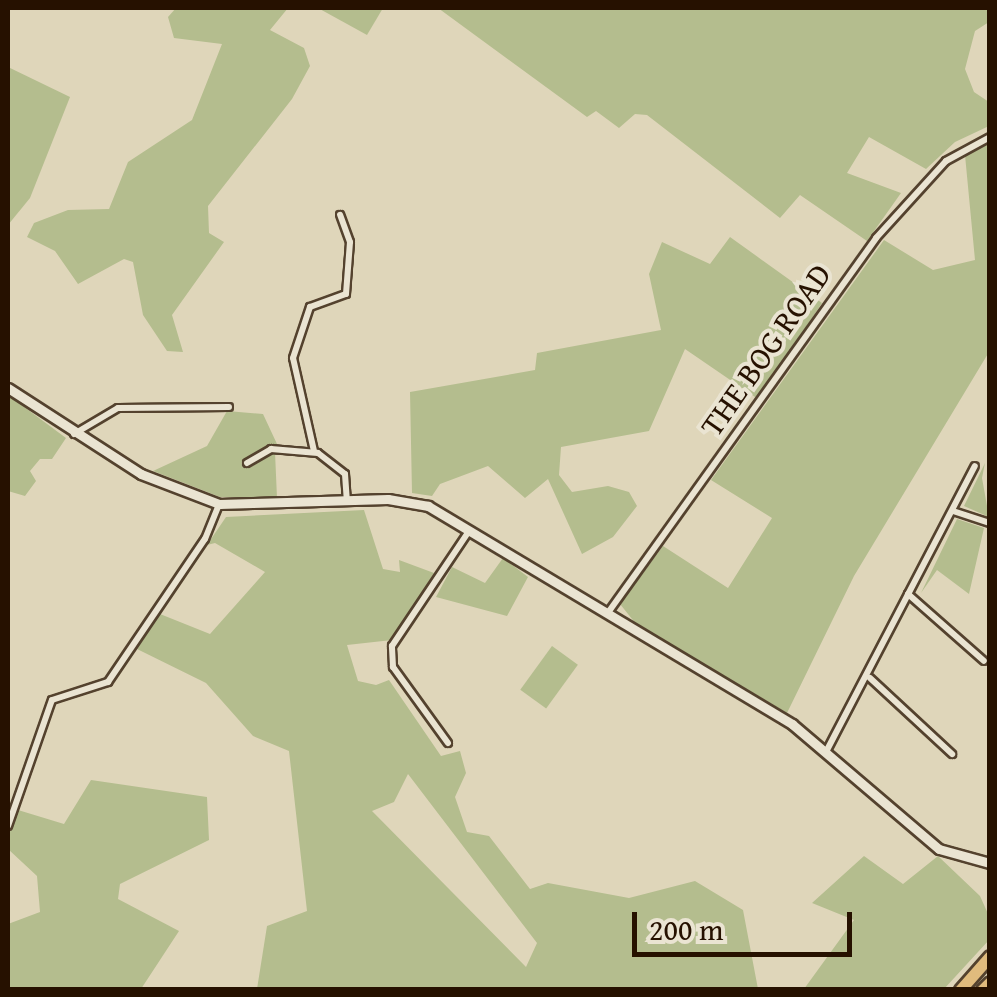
<!DOCTYPE html>
<html>
<head>
<meta charset="utf-8">
<style>
  body { margin:0 }
  #map { position:relative; width:997px; height:997px; overflow:hidden; background:#dfd6ba; font-family:"Gentium Book Plus",serif }
  div>[style] { position:absolute }
  .green>* { inset:0; background:#b4bd8e; transform-origin:0 0 }
  .roads { filter:drop-shadow(2px 0 #54422e) drop-shadow(-2px 0 #54422e) drop-shadow(0 2px #54422e) drop-shadow(0 -2px #54422e) }
  .street>* { height:6px; margin:-3px; padding:0 3px; transform-origin:3px; border-radius:3px; background:#eae4d2 }
  .secondary>* { height:9px; margin:-4.5px; padding:0 4.5px; transform-origin:4.5px; border-radius:4.5px; background:#eae4d2 }
  .highway>* { height:11px; margin:-5.5px; padding:0 5.5px; transform-origin:5.5px; border-radius:5.5px; background:#e0bb7d }
  span { translate:-50% -50%; white-space:nowrap; text-align:center; line-height:1.15; -webkit-text-stroke:8px #eae4d2; paint-order:stroke }
  .street-label { font-size:32px; color:#261100 }
  .frame { position:absolute; inset:0; border:10px solid #261100; pointer-events:none }
  .scale { position:absolute; left:632px; top:912px; width:220px; height:45px; box-sizing:border-box; border:5px solid #261100; border-top:0; padding-left:12px; font-size:30px; line-height:35px; white-space:nowrap; color:#261100; -webkit-text-stroke:8px #eae4d2; paint-order:stroke }
</style>
</head>
<body>
<div id="map">
  <div class="green">
    <i style="clip-path:polygon(176px 8px,288px 8px,270px 30px,304px 48px,310px 66px,292px 99px,208px 206px,209px 233px,224px 242px,172px 315px,183px 352px,167px 351px,143px 315px,133px 262px,124px 259px,78px 284px,55px 251px,27px 237px,34px 223px,68px 210px,109px 209px,128px 162px,192px 120px,222px 44px,174px 38px,168px 17px)"></i>
    <i style="clip-path:polygon(318px 8px,383px 8px,367px 35px)"></i>
    <i style="clip-path:polygon(438px 8px,989px 8px,989px 22px,975px 31px,965px 69px,974px 92px,989px 102px,989px 126px,955px 142px,926px 169px,869px 137px,847px 173px,901px 193px,867px 241px,800px 195px,780px 218px,647px 115px,635px 114px,619px 128px,596px 111px,587px 117px)"></i>
    <i style="clip-path:polygon(8px 67px,70px 97px,30px 198px,8px 225px)"></i>
    <i style="clip-path:polygon(989px 143px,989px 352px,854px 576px,787px 713px,636px 624px,620px 604px,663px 546px,728px 588px,772px 518px,711px 480px,884px 240px,933px 270px,975px 260px,965px 155px)"></i>
    <i style="clip-path:polygon(730px 237px,822px 303px,758px 399px,685px 349px,649px 431px,561px 447px,559px 475px,572px 492px,608px 486px,629px 492px,637px 506px,613px 537px,582px 554px,548px 479px,525px 498px,488px 466px,440px 484px,432px 496px,412px 493px,410px 392px,535px 370px,537px 353px,661px 330px,649px 274px,662px 242px,710px 264px)"></i>
    <i style="clip-path:polygon(8px 395px,66px 438px,52px 459px,40px 459px,30px 471px,36px 481px,25px 496px,8px 491px)"></i>
    <i style="clip-path:polygon(227px 411px,263px 414px,277px 444px,241px 463px,251px 467px,275px 452px,277px 498px,220px 497px,153px 471px,207px 446px)"></i>
    <i style="clip-path:polygon(985px 463px,982px 478px,989px 517px,964px 506px)"></i>
    <i style="clip-path:polygon(evenodd,364px 510px,383px 569px,400px 572px,399px 560px,434px 573px,392px 640px,347px 645px,358px 681px,376px 685px,389px 680px,441px 756px,460px 751px,466px 773px,455px 797px,467px 832px,489px 836px,530px 889px,548px 883px,629px 898px,695px 881px,743px 910px,758px 989px,257px 989px,267px 926px,307px 911px,289px 751px,253px 736px,206px 683px,137px 649px,160px 614px,210px 634px,265px 572px,215px 543px,207px 545px,226px 517px,364px 510px,408px 774px,537px 943px,526px 967px,372px 811px,394px 802px,408px 774px)"></i>
    <i style="clip-path:polygon(957px 519px,984px 528px,969px 594px,937px 570px,921px 593px)"></i>
    <i style="clip-path:polygon(503px 558px,528px 577px,507px 616px,436px 597px,452px 567px,485px 583px)"></i>
    <i style="left:552px;top:646px;width:32px;height:54px;rotate:36deg"></i>
    <i style="clip-path:polygon(91px 780px,207px 797px,209px 840px,120px 884px,118px 899px,179px 931px,141px 989px,8px 989px,8px 924px,40px 912px,37px 876px,8px 849px,8px 830px,18px 810px,64px 824px)"></i>
    <i style="clip-path:polygon(864px 856px,903px 884px,938px 856px,980px 896px,989px 916px,989px 940px,944px 989px,804px 989px,854px 920px,812px 903px)"></i>
  </div>
  <div class="roads">
    <div class="street">
      <i style="left:74px;top:434px;width:51px;rotate:-30.6deg"></i>
      <i style="left:118px;top:408px;width:111px;rotate:-0.5deg"></i>
      <i style="left:314px;top:451px;width:95px;rotate:-102.7deg"></i>
      <i style="left:293px;top:358px;width:54px;rotate:-71.6deg"></i>
      <i style="left:310px;top:307px;width:38px;rotate:-20deg"></i>
      <i style="left:346px;top:294px;width:52px;rotate:-85.6deg"></i>
      <i style="left:350px;top:242px;width:29px;rotate:-110deg"></i>
      <i style="left:247px;top:463px;width:28px;rotate:-30deg"></i>
      <i style="left:271px;top:449px;width:47px;rotate:4.9deg"></i>
      <i style="left:318px;top:453px;width:34px;rotate:38deg"></i>
      <i style="left:345px;top:474px;width:26px;rotate:86deg"></i>
      <i style="left:953px;top:511px;width:39px;rotate:18deg"></i>
      <i style="left:908px;top:594px;width:101px;rotate:41.4deg"></i>
      <i style="left:607px;top:614px;width:462px;rotate:-54.4deg"></i>
      <i style="left:876px;top:238px;width:104px;rotate:-47.7deg"></i>
      <i style="left:946px;top:161px;width:50px;rotate:-28.6deg"></i>
      <i style="left:870px;top:678px;width:112px;rotate:42.8deg"></i>
      <i style="left:448px;top:743px;width:94px;rotate:-125.9deg"></i>
      <i style="left:393px;top:667px;width:21px;rotate:-93deg"></i>
      <i style="left:392px;top:646px;width:138px;rotate:-56.2deg"></i>
      <i style="left:827px;top:750px;width:320px;rotate:-62.5deg"></i>
      <i style="left:8px;top:826px;width:133px;rotate:-70.8deg"></i>
      <i style="left:52px;top:700px;width:59px;rotate:-17.8deg"></i>
      <i style="left:108px;top:682px;width:173px;rotate:-55.9deg"></i>
      <i style="left:205px;top:539px;width:38px;rotate:-68deg"></i>
    </div>
    <div class="secondary">
      <i style="left:8px;top:388px;width:158px;rotate:32.9deg"></i>
      <i style="left:141px;top:474px;width:84px;rotate:21deg"></i>
      <i style="left:219px;top:504px;width:169px;rotate:-1.7deg"></i>
      <i style="left:388px;top:499px;width:41px;rotate:9.9deg"></i>
      <i style="left:428px;top:506px;width:424px;rotate:30.9deg"></i>
      <i style="left:792px;top:724px;width:193px;rotate:40.4deg"></i>
      <i style="left:939px;top:849px;width:53px;rotate:15.4deg"></i>
    </div>
    <div class="highway">
      <i style="left:960px;top:990px;width:45px;rotate:-48.6deg"></i>
      <i style="left:982px;top:990px;width:11px;rotate:-45deg"></i>
    </div>
  </div>
  <div class="street-label">
    <span style="left:766px;top:350px;rotate:-55deg">THE BOG ROAD</span>
  </div>
  <div class="frame"></div>
  <div class="scale">200 m</div>
</div>
</body>
</html>
